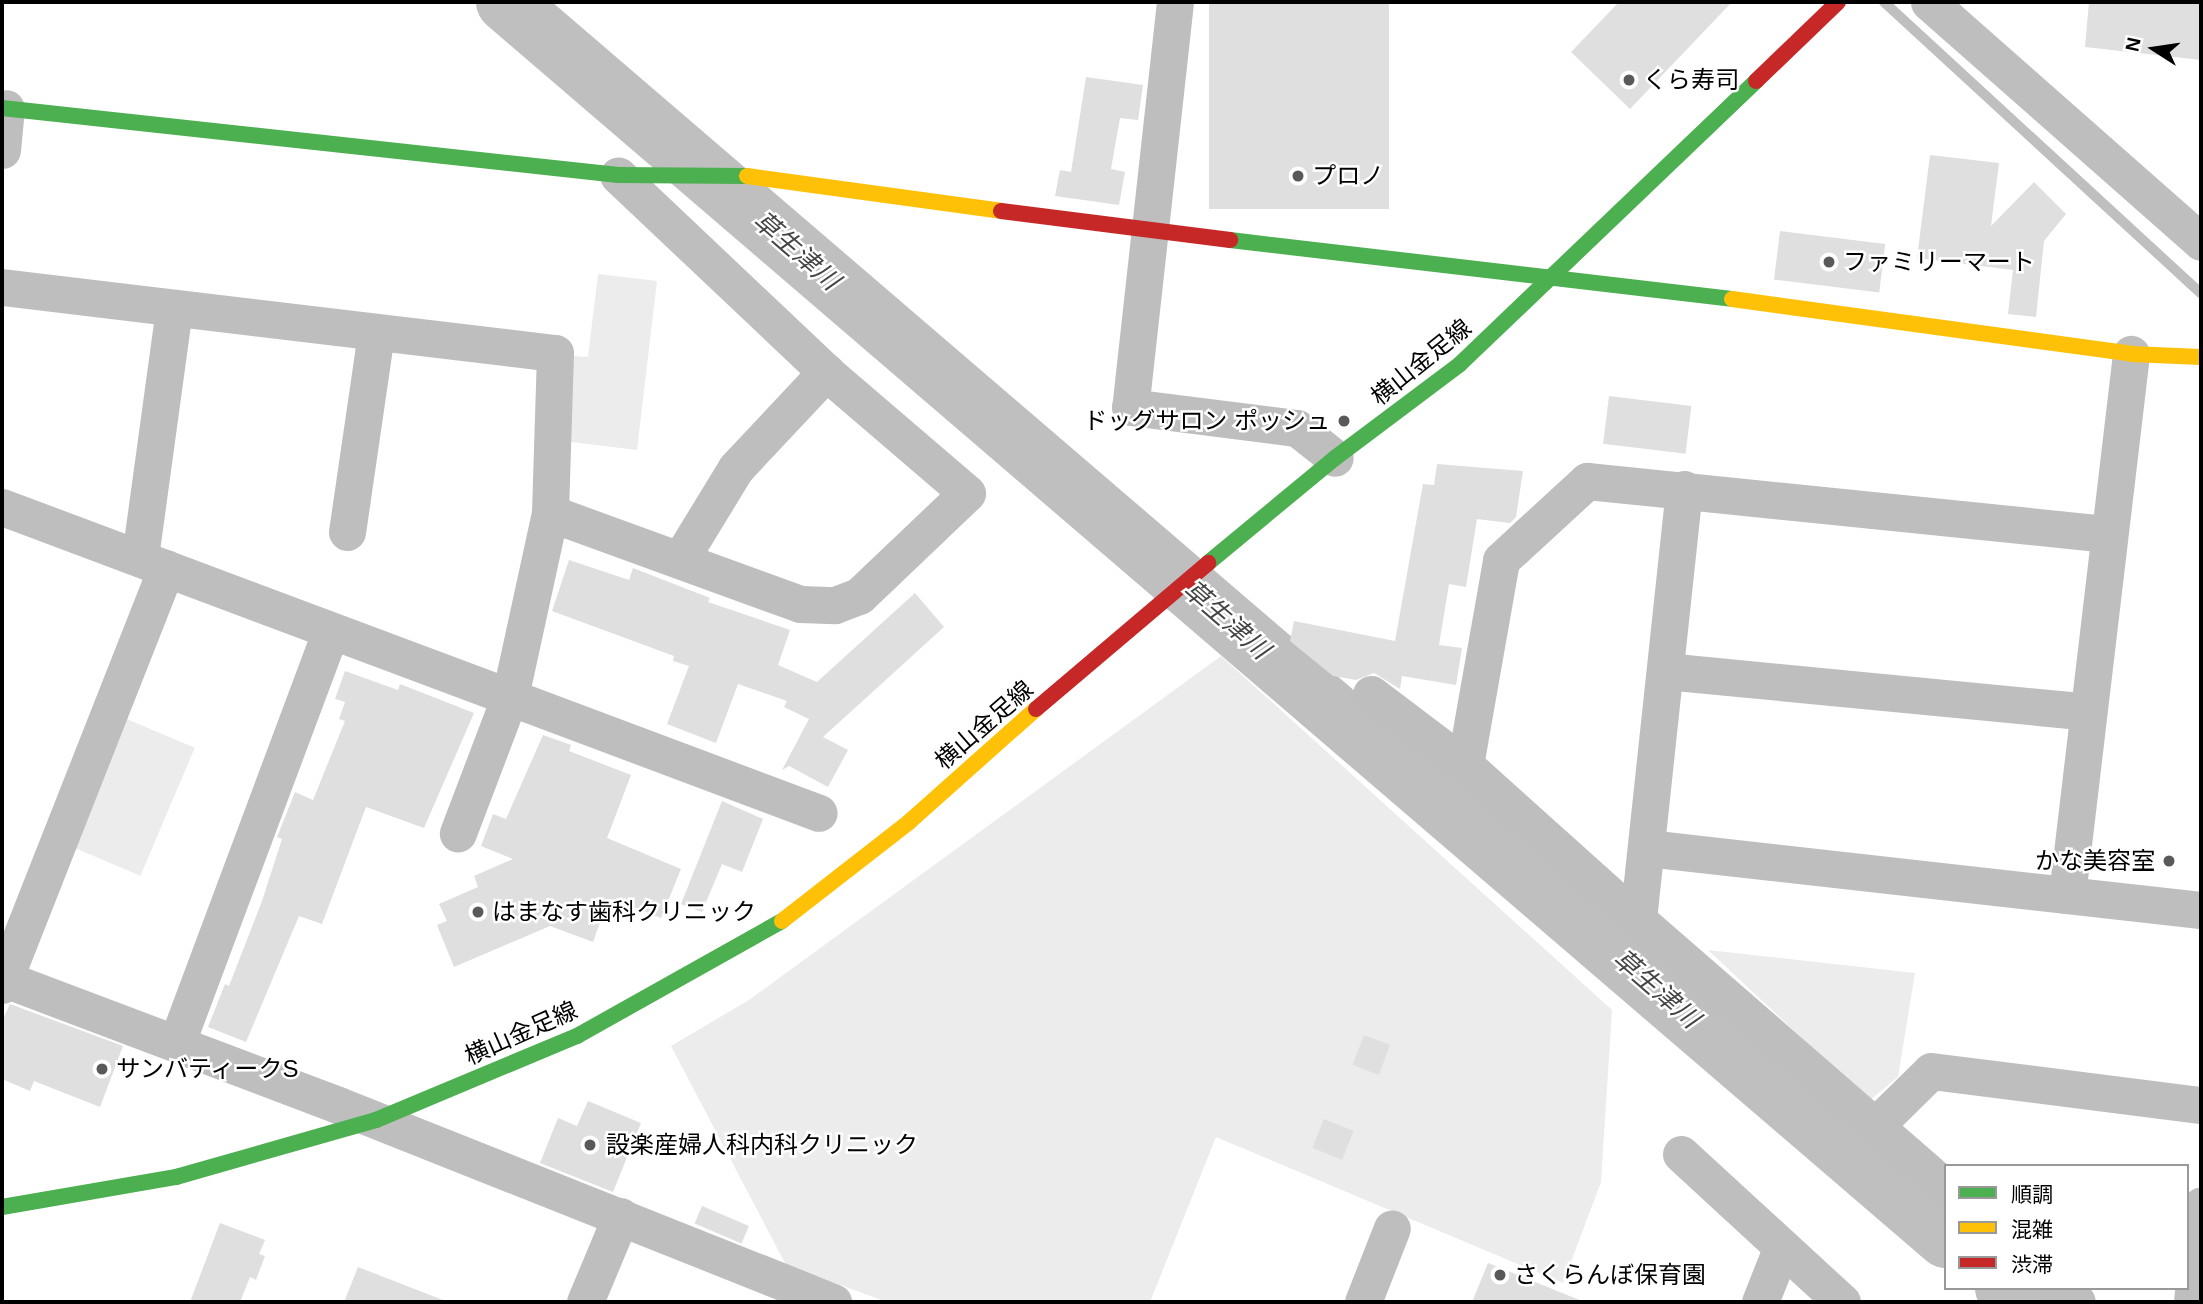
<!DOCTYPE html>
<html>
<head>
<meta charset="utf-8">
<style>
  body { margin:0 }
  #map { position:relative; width:2203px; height:1304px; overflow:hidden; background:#fff; font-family:Helvetica,"Noto Sans JP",sans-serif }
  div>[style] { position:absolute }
  .green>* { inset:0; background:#ececec; transform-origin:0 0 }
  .stream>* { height:10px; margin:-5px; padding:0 5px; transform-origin:5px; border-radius:5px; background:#bfbfbf }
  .river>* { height:60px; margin:-30px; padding:0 30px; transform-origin:30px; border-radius:30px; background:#bfbfbf }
  .building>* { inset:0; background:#dfdfdf; transform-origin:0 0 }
  .street>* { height:37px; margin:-18.5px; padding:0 18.5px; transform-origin:18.5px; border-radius:18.5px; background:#bebebe }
  .fast>* { height:16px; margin:-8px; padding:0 8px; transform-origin:8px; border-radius:8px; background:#4caf50 }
  .slow>* { height:16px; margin:-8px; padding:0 8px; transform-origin:8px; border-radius:8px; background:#ffc107 }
  .jam>* { height:16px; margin:-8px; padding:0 8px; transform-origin:8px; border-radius:8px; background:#c62828 }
  .dots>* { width:19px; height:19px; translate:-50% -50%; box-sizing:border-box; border:4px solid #fff; border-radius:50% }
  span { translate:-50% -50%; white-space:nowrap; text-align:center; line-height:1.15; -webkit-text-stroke:5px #fff; paint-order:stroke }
  .poi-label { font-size:24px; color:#000 }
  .left { translate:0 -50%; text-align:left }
  .right { translate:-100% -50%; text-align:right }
  .street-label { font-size:24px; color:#000 }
  .water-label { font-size:26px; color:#444; font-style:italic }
  .frame { position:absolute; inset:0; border:4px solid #000; pointer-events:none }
  .legend { position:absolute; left:1944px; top:1164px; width:245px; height:126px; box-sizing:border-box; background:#fff; border:2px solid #999; margin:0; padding:9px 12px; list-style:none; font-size:21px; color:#000 }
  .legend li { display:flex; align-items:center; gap:14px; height:35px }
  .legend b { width:35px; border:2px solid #999 }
  .north { position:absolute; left:2119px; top:14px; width:70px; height:70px; -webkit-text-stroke:5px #fff; paint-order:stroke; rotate:282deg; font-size:19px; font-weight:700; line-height:28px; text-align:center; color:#000 }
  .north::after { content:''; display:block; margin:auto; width:24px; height:32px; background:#000; clip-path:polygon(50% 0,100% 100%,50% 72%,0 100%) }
</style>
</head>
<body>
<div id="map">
  <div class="green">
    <i style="clip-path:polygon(598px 274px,657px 281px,637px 450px,563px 441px,574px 356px,588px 357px)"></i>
    <i style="clip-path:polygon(1221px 656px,1612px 1010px,1601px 1182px,1563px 1283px,1216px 1137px,1150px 1302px,887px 1302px,786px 1265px,671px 1046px,749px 1000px)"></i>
    <i style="left:122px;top:717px;width:79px;height:139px;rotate:23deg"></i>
    <i style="clip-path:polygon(1708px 950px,1915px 973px,1898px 1077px,1869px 1101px)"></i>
  </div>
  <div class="stream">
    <i style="left:1884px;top:2px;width:430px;rotate:42.6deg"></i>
  </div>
  <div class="river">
    <i style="left:506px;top:2px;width:1898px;rotate:40.64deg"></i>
    <i style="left:2005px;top:1288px;width:22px;rotate:39deg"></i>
  </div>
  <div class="building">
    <i style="left:1209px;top:2px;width:180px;height:207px"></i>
    <i style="clip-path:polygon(1619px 2px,1732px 2px,1630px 109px,1571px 52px)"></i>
    <i style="clip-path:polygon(2089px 2px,2201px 2px,2201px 60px,2085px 47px)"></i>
    <i style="clip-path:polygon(1086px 77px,1143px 85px,1138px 120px,1120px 118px,1111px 169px,1125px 172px,1119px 205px,1055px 196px,1060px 170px,1071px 172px)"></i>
    <i style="clip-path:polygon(1930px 155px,1999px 163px,1991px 226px,2034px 182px,2066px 214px,2044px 241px,2036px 317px,2008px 314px,2013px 270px,1917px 258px)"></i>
    <i style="left:1780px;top:231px;width:106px;height:49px;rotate:7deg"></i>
    <i style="left:1609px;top:396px;width:83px;height:48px;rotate:7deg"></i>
    <i style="clip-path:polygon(1437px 464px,1523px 471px,1516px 517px,1510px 523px,1477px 519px,1466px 587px,1449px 584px,1439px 645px,1462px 648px,1456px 685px,1402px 676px,1400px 689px,1374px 673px,1356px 680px,1333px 676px,1290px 641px,1294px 621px,1395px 641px,1423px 484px,1434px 485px)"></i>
    <i style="clip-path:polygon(569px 560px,629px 580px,633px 568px,710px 598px,708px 602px,790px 630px,778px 665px,817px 682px,915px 593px,944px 627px,823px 737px,848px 750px,828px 787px,789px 766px,782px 770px,809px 719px,784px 707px,787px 701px,738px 684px,716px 743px,667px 724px,689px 666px,673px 661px,674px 656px,552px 611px)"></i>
    <i style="clip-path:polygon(345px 671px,398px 690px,400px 684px,474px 713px,424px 828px,366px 807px,322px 924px,299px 916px,246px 1042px,208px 1027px,225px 984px,229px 986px,262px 901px,282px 839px,277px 837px,295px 792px,313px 800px,345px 721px,339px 719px,345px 702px,335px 699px)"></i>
    <i style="clip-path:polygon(543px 735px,571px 745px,569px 751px,631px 775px,607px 838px,681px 869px,661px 918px,616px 900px,614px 906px,607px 903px,593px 942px,550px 926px,454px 967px,437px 925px,447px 921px,439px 904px,478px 887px,474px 876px,513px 859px,481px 846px,493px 814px,506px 819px)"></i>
    <i style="clip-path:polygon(722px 801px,763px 819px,742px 872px,722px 864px,702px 912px,681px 904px)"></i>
    <i style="clip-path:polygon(10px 1004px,123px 1046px,100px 1107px,34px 1081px,30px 1091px,2px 1079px,2px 1021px)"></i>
    <i style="left:1364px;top:1035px;width:28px;height:32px;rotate:21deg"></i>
    <i style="clip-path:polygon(588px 1101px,641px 1123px,613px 1192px,540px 1163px,558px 1118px,577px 1126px)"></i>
    <i style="left:1324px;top:1119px;width:32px;height:31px;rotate:22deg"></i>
    <i style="left:702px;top:1206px;width:51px;height:19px;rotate:23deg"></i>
    <i style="clip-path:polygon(220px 1223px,265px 1240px,259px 1254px,265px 1256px,256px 1280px,250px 1277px,240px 1302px,190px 1302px)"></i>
    <i style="clip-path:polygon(1488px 1263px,1582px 1301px,1582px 1302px,1472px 1302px)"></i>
    <i style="clip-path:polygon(358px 1267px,443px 1300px,443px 1302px,344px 1302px)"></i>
  </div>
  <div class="street">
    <i style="left:1175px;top:2px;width:407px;rotate:96.3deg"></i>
    <i style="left:1130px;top:407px;width:168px;rotate:7.2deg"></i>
    <i style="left:1297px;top:428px;width:48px;rotate:38.3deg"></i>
    <i style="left:1929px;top:2px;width:363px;rotate:41.4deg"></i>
    <i style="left:2px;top:150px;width:42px;rotate:-84.6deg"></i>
    <i style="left:2px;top:287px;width:557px;rotate:6.81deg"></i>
    <i style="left:555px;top:353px;width:160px;rotate:91.8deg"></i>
    <i style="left:550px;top:513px;width:187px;rotate:102.3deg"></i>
    <i style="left:510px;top:696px;width:147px;rotate:110.8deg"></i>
    <i style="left:1684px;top:489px;width:433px;rotate:96.1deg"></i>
    <i style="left:1638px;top:920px;width:408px;rotate:41deg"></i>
    <i style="left:2px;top:507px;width:872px;rotate:20.53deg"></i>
    <i style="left:550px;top:513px;width:266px;rotate:20deg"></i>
    <i style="left:800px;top:604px;width:35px;rotate:2deg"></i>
    <i style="left:835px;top:605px;width:26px;rotate:-21deg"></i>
    <i style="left:859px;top:596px;width:149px;rotate:-43.6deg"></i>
    <i style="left:967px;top:493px;width:186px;rotate:-139.4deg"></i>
    <i style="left:826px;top:372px;width:286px;rotate:-136.6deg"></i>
    <i style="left:347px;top:532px;width:202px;rotate:-81.7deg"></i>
    <i style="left:140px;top:557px;width:251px;rotate:-82.2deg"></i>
    <i style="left:681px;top:558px;width:105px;rotate:-58.6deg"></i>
    <i style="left:736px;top:468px;width:132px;rotate:-46.8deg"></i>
    <i style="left:1665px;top:671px;width:425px;rotate:5.5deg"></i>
    <i style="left:1371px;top:694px;width:118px;rotate:37.1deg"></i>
    <i style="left:1465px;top:765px;width:208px;rotate:-80deg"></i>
    <i style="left:1501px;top:560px;width:117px;rotate:-42.6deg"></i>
    <i style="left:1587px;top:481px;width:524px;rotate:5.81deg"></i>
    <i style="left:1465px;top:765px;width:232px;rotate:41.9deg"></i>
    <i style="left:1647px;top:848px;width:557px;rotate:6.39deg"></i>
    <i style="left:2067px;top:895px;width:545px;rotate:-83.25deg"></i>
    <i style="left:2px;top:978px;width:359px;rotate:20.7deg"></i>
    <i style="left:338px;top:1105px;width:533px;rotate:21.7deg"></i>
    <i style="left:2px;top:985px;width:448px;rotate:-68.5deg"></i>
    <i style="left:177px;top:1042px;width:438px;rotate:-69.5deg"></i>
    <i style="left:1875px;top:1126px;width:78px;rotate:-44.5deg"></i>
    <i style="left:1931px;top:1071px;width:272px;rotate:7.2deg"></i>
    <i style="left:1681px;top:1154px;width:219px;rotate:42.6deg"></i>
    <i style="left:2061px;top:1288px;width:21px;rotate:41deg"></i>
    <i style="left:585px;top:1302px;width:93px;rotate:-67.3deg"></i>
    <i style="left:1363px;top:1302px;width:79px;rotate:-68.6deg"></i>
    <i style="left:1760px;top:1302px;width:57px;rotate:-68.4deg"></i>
    <i style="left:2192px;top:1302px;width:97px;rotate:-84.7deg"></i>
  </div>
  <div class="fast">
    <i style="left:2px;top:108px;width:620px;rotate:6.21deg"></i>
    <i style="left:618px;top:175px;width:129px;rotate:0.4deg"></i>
    <i style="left:1230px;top:240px;width:505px;rotate:6.7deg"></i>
    <i style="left:1208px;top:563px;width:165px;rotate:-39.6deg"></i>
    <i style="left:1335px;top:458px;width:156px;rotate:-36.9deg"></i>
    <i style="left:1460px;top:364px;width:410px;rotate:-43.7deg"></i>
    <i style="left:2px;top:1207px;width:177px;rotate:-9.8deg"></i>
    <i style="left:176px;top:1177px;width:208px;rotate:-15.9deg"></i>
    <i style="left:376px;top:1120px;width:218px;rotate:-22.7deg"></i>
    <i style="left:577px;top:1036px;width:235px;rotate:-29.3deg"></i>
  </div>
  <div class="slow">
    <i style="left:747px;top:176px;width:256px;rotate:7.8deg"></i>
    <i style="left:1732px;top:299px;width:403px;rotate:7.8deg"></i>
    <i style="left:2131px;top:354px;width:70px;rotate:2.5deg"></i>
    <i style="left:782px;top:921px;width:161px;rotate:-37.9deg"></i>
    <i style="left:909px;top:822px;width:170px;rotate:-41.7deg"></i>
  </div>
  <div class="jam">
    <i style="left:1756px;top:81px;width:114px;rotate:-43.9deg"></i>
    <i style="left:1001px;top:211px;width:231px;rotate:7.2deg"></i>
    <i style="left:1036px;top:709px;width:226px;rotate:-40.3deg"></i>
  </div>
  <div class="dots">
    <i style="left:1629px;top:80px;background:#595959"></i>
    <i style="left:1298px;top:176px;background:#595959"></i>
    <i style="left:1829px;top:262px;background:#595959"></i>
    <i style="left:1344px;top:421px;background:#595959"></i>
    <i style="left:2169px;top:861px;background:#595959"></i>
    <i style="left:478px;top:912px;background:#595959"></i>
    <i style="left:102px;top:1069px;background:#595959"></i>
    <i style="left:590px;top:1145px;background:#595959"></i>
    <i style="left:1500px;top:1275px;background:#595959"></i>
  </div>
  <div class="poi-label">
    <span class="left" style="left:1643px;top:80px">くら寿司</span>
    <span class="left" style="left:1312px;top:176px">プロノ</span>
    <span class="left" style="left:1843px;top:262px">ファミリーマート</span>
    <span class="right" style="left:1330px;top:421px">ドッグサロン ポッシュ</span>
    <span class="right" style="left:2155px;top:861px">かな美容室</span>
    <span class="left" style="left:492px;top:912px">はまなす歯科クリニック</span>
    <span class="left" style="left:116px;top:1069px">サンバティークS</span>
    <span class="left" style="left:606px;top:1145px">設楽産婦人科内科クリニック</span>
    <span class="left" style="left:1514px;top:1275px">さくらんぼ保育園</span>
  </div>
  <div class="street-label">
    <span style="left:1421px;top:362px;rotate:-39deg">横山金足線</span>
    <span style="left:984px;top:725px;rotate:-41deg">横山金足線</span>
    <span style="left:521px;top:1033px;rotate:-24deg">横山金足線</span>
  </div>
  <div class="water-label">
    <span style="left:796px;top:251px;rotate:41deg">草生津川</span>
    <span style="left:1226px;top:620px;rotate:41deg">草生津川</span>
    <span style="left:1656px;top:989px;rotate:41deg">草生津川</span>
  </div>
  <div class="frame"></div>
  <ul class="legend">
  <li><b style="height:9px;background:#4caf50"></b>順調</li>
  <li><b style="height:9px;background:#ffc107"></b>混雑</li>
  <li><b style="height:9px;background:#c62828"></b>渋滞</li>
  </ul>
  <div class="north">N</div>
</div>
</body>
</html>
